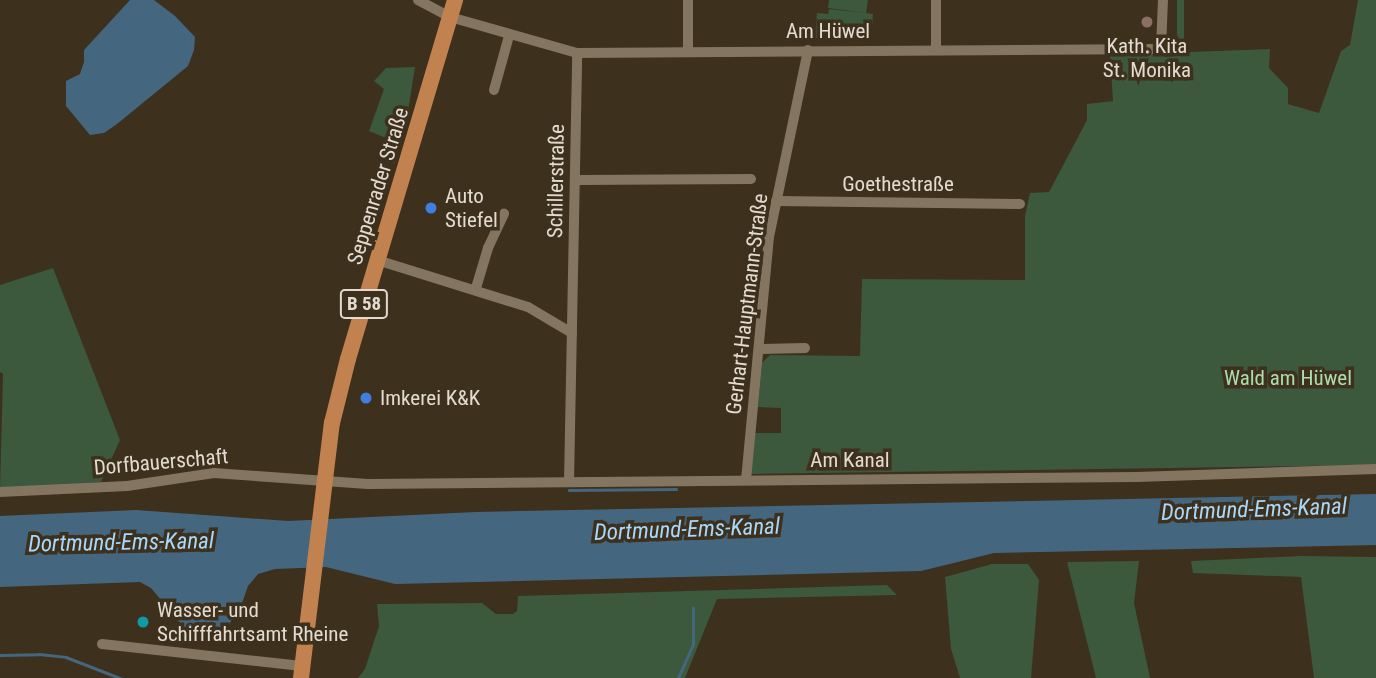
<!DOCTYPE html>
<html>
<head>
<meta charset="utf-8">
<style>
  body { margin:0 }
  #map { position:relative; width:1376px; height:678px; overflow:hidden; background:#3d301d; font-family:"Roboto Condensed",sans-serif }
  div>[style] { position:absolute }
  .green>* { inset:0; background:#3c583d; transform-origin:0 0 }
  .water>* { inset:0; background:#44677f }
  .stream>* { height:2.5px; margin:-1.25px; padding:0 1.25px; transform-origin:1.25px; border-radius:1.25px; background:#44677f }
  .street>* { height:10px; margin:-5px; padding:0 5px; transform-origin:5px; border-radius:5px; background:#847561 }
  .primary>* { height:16px; margin:-8px; padding:0 8px; transform-origin:8px; border-radius:8px; background:#c28250 }
  .dots>* { width:19px; height:19px; translate:-50% -50%; box-sizing:border-box; border:4px solid #3d301d; border-radius:50% }
  span { translate:-50% -50%; white-space:nowrap; text-align:center; line-height:1.15; -webkit-text-stroke:7px #3d301d; paint-order:stroke }
  .shield-label span { padding:2px 5px; background:#3d301d; border:2px solid; border-radius:5px; -webkit-text-stroke-width:0 }
  .shield-label { font-size:19px; color:#e3dbd0; font-weight:700 }
  .street-label { font-size:21px; color:#e3dbd0 }
  .poi-label { font-size:21px; color:#e3dbd0 }
  .left { translate:0 -50%; text-align:left }
  .park-label { font-size:21px; color:#abdead }
  .water-label { font-size:23px; color:#a8d8fb; font-style:italic }
</style>
</head>
<body>
<div id="map">
  <div class="green">
    <i style="clip-path:polygon(829px 0,868px 0,866px 13px,873px 14px,871px 40px,815px 38px,817px 13px,828px 14px,829px 9px,866px 13px,828px 8px)"></i>
    <i style="left:1177px;top:0;width:7px;height:47px"></i>
    <i style="clip-path:polygon(1358px 0,1376px 0,1376px 465px,751px 474px,755px 433px,781px 433px,781px 408px,758px 407px,762px 363px,770px 355px,860px 356px,862px 279px,1025px 280px,1025px 216px,1030px 193px,1049px 192px,1087px 120px,1087px 104px,1113px 101px,1110px 55px,1270px 49px,1269px 68px,1288px 88px,1288px 104px,1319px 113px,1341px 51px,1350px 45px)"></i>
    <i style="clip-path:polygon(415px 67px,406px 124px,394px 164px,390px 152px,393px 141px,369px 131px,384px 89px,374px 81px,386px 68px)"></i>
    <i style="clip-path:polygon(53px 268px,120px 440px,101px 482px,0 489px,3px 374px,0 372px,0 285px)"></i>
    <i style="clip-path:polygon(1300px 556px,1376px 557px,1376px 678px,1314px 678px,1301px 577px,1193px 573px,1191px 561px)"></i>
    <i style="clip-path:polygon(1139px 561px,1134px 603px,1150px 678px,1096px 678px,1067px 562px)"></i>
    <i style="clip-path:polygon(992px 564px,1028px 564px,1039px 580px,1031px 678px,960px 678px,951px 649px,945px 577px)"></i>
    <i style="clip-path:polygon(887px 585px,897px 595px,717px 599px,685px 678px,358px 678px,365px 669px,379px 626px,377px 604px,482px 603px,496px 614px,513px 614px,517px 611px,518px 596px)"></i>
  </div>
  <div class="water">
    <i style="clip-path:polygon(130px 0,154px 0,175px 16px,195px 37px,194px 50px,188px 66px,117px 124px,104px 133px,90px 135px,66px 106px,66px 81px,80px 74px,84px 62px,84px 50px)"></i>
    <i style="clip-path:polygon(1376px 494px,1376px 545px,994px 553px,921px 571px,395px 584px,326px 567px,275px 569px,258px 574px,248px 586px,240px 609px,229px 624px,207px 636px,193px 638px,151px 588px,140px 582px,0 587px,0 516px,136px 510px,288px 521px,476px 512px)"></i>
  </div>
  <div class="stream">
    <i style="left:569px;top:490px;width:107px;rotate:-0.5deg"></i>
    <i style="left:0;top:655px;width:39px;rotate:-1deg"></i>
    <i style="left:39px;top:654px;width:27px;rotate:6deg"></i>
    <i style="left:66px;top:657px;width:58px;rotate:21.3deg"></i>
    <i style="left:678px;top:678px;width:37px;rotate:-66deg"></i>
    <i style="left:693px;top:644px;width:36px;rotate:-90deg"></i>
  </div>
  <div class="street">
    <i style="left:418px;top:0;width:36px;rotate:28deg"></i>
    <i style="left:450px;top:17px;width:132px;rotate:15.8deg"></i>
    <i style="left:577px;top:53px;width:584px;rotate:-0.39deg"></i>
    <i style="left:1161px;top:49px;width:49px;rotate:-87.7deg"></i>
    <i style="left:688px;top:0;width:52px;rotate:90deg"></i>
    <i style="left:936px;top:0;width:50px;rotate:90deg"></i>
    <i style="left:494px;top:90px;width:56px;rotate:-74.5deg"></i>
    <i style="left:576px;top:180px;width:175px;rotate:-0.3deg"></i>
    <i style="left:776px;top:201px;width:244px;rotate:0.7deg"></i>
    <i style="left:377px;top:260px;width:158px;rotate:17.3deg"></i>
    <i style="left:528px;top:307px;width:51px;rotate:30.6deg"></i>
    <i style="left:476px;top:288px;width:42px;rotate:-73.3deg"></i>
    <i style="left:488px;top:248px;width:38px;rotate:-65deg"></i>
    <i style="left:759px;top:349px;width:46px;rotate:-1.2deg"></i>
    <i style="left:746px;top:480px;width:244px;rotate:-84.6deg"></i>
    <i style="left:769px;top:237px;width:191px;rotate:-78.2deg"></i>
    <i style="left:569px;top:482px;width:429px;rotate:-88.9deg"></i>
    <i style="left:0;top:492px;width:127px;rotate:-2.7deg"></i>
    <i style="left:127px;top:486px;width:88px;rotate:-8.5deg"></i>
    <i style="left:214px;top:473px;width:154px;rotate:4.1deg"></i>
    <i style="left:368px;top:484px;width:769px;rotate:-0.52deg"></i>
    <i style="left:1137px;top:477px;width:239px;rotate:-1.9deg"></i>
    <i style="left:102px;top:644px;width:201px;rotate:6.3deg"></i>
  </div>
  <div class="primary">
    <i style="left:301px;top:678px;width:257px;rotate:-83.1deg"></i>
    <i style="left:332px;top:423px;width:66px;rotate:-76deg"></i>
    <i style="left:348px;top:359px;width:375px;rotate:-73.4deg"></i>
  </div>
  <div class="dots">
    <i style="left:1147px;top:22px;background:#8d6e63"></i>
    <i style="left:431px;top:208px;background:#3f7fe0"></i>
    <i style="left:366px;top:398px;background:#3f7fe0"></i>
    <i style="left:143px;top:622px;background:#0f9aa8"></i>
  </div>
  <div class="shield-label">
    <span style="left:364px;top:304px">B 58</span>
  </div>
  <div class="street-label">
    <span style="left:828px;top:31px">Am Hüwel</span>
    <span style="left:556px;top:181px;rotate:-89deg">Schillerstraße</span>
    <span style="left:898px;top:184px">Goethestraße</span>
    <span style="left:378px;top:186px;rotate:-73deg">Seppenrader Straße</span>
    <span style="left:747px;top:304px;rotate:-83deg">Gerhart-Hauptmann-Straße</span>
    <span style="left:850px;top:460px">Am Kanal</span>
    <span style="left:161px;top:462px;rotate:-5deg">Dorfbauerschaft</span>
  </div>
  <div class="poi-label">
    <span style="left:1147px;top:58px">Kath. Kita<br>St. Monika</span>
    <span class="left" style="left:445px;top:208px">Auto<br>Stiefel</span>
    <span class="left" style="left:380px;top:398px">Imkerei K&amp;K</span>
    <span class="left" style="left:157px;top:622px">Wasser- und<br>Schifffahrtsamt Rheine</span>
  </div>
  <div class="park-label">
    <span style="left:1288px;top:378px">Wald am Hüwel</span>
  </div>
  <div class="water-label">
    <span style="left:1254px;top:510px;rotate:-2deg">Dortmund-Ems-Kanal</span>
    <span style="left:687px;top:530px;rotate:-2deg">Dortmund-Ems-Kanal</span>
    <span style="left:121px;top:543px;rotate:-1deg">Dortmund-Ems-Kanal</span>
  </div>
</div>
</body>
</html>
